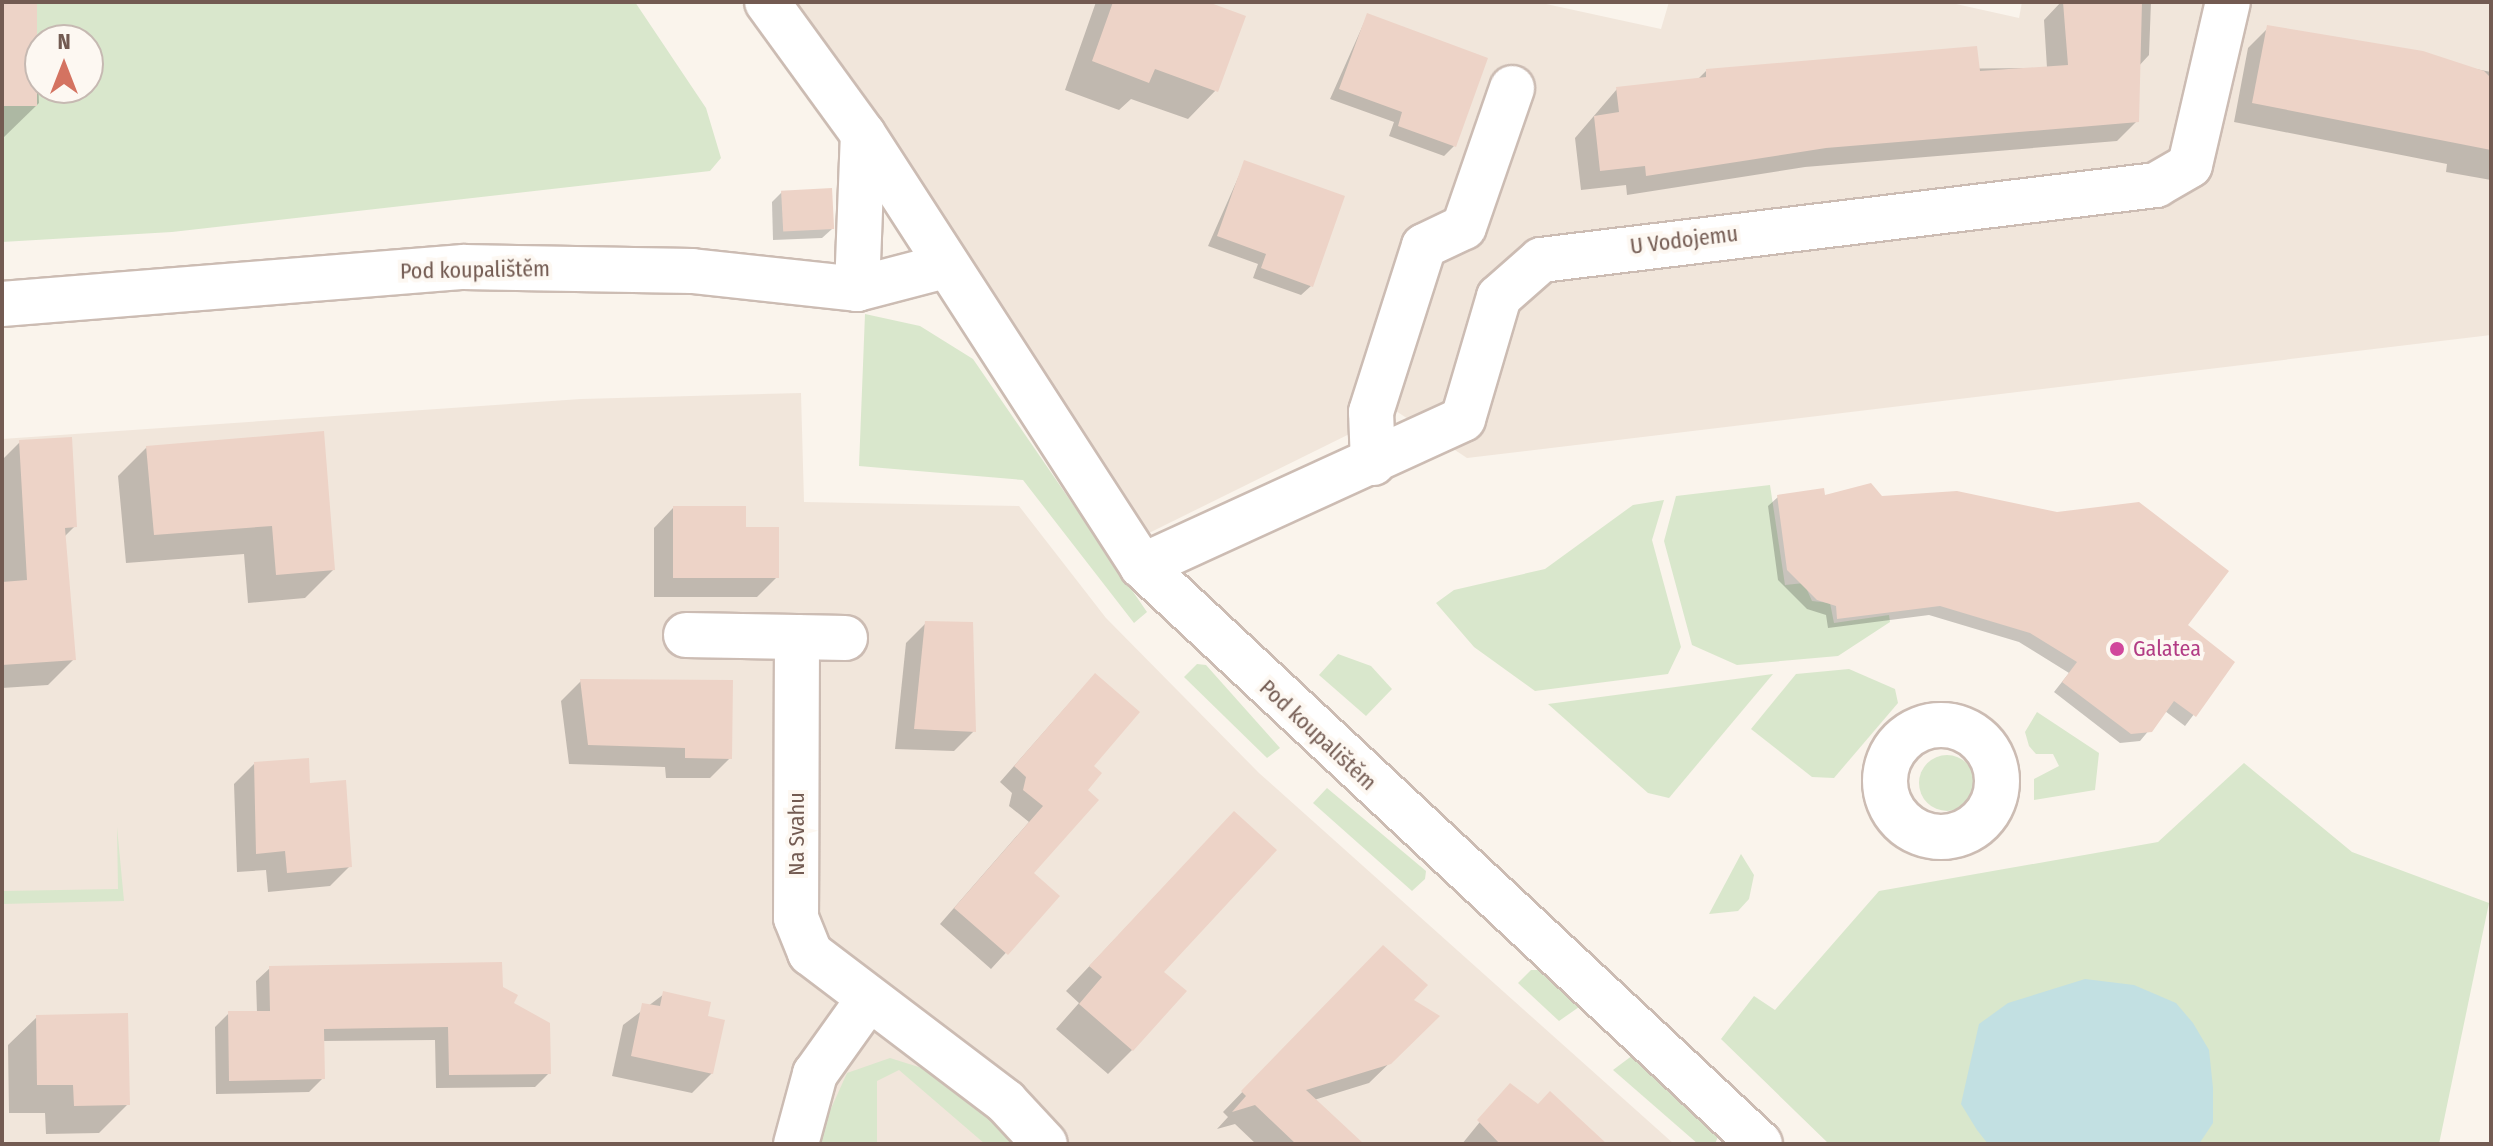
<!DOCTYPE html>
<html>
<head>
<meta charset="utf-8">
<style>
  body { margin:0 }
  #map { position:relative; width:2493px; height:1146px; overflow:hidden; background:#faf4ec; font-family:"Fira Sans Condensed",sans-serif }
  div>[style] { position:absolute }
  .residential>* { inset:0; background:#f1e6db }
  .green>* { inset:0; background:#d9e7cc }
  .round { border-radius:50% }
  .water>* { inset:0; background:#c2e0e2 }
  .shadow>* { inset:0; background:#0003 }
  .building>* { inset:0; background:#edd3c7; transform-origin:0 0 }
  .roads { filter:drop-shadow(2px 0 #ccbcb3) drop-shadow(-2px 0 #ccbcb3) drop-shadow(0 2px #ccbcb3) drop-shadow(0 -2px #ccbcb3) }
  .minor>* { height:44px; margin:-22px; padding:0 22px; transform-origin:22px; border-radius:22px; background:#fff }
  .minor>.ring { margin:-22px; padding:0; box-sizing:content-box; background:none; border:44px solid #fff; border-radius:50% }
  .dots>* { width:22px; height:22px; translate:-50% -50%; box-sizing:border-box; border:4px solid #fdf8f2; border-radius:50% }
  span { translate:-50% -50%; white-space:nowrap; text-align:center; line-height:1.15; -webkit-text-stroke:8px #fdf8f2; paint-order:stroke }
  .street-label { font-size:22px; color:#735b52 }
  .hotel-label { font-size:22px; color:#b23c85 }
  .left { translate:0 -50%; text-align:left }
  .frame { position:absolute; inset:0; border:4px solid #735b52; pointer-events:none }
  .north { position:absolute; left:24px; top:24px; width:80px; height:80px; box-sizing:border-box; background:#fdf8f2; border:2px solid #c6b9b2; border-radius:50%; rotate:0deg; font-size:22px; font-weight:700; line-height:32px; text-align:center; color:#735b52 }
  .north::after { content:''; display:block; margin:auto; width:28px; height:36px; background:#d47361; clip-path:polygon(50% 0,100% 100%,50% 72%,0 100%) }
</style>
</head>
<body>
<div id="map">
  <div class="residential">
    <i style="clip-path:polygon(788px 2px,1537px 2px,1661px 29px,1669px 2px,1947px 2px,2019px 18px,2022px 2px,2491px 2px,2491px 335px,1467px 458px,1396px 411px,1149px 533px)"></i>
    <i style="clip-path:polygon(801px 393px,804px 502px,1019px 506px,1106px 618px,1259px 773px,1674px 1144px,2px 1144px,2px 439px,581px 399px)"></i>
  </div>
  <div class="green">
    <i style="clip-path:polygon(evenodd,2px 2px,635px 2px,706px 108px,721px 158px,710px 171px,172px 232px,2px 242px,2px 2px,40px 40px,88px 40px,88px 88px,40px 88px,40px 40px)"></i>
    <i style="clip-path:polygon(865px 314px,920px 326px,973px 359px,1147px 612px,1134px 623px,1023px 480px,859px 466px)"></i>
    <i style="clip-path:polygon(1770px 485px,1785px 585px,1804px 583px,1812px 601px,1830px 603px,1834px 623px,1889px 615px,1890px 622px,1838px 656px,1737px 665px,1692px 645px,1664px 541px,1676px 496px)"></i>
    <i style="clip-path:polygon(1664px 500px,1652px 540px,1681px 647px,1668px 674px,1535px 691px,1474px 647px,1436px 603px,1454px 590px,1545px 569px,1633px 505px)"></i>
    <i style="clip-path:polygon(1338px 654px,1371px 666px,1392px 689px,1366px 716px,1319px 675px)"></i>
    <i style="clip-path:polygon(1197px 664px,1206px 665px,1280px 748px,1267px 758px,1184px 677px)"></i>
    <i style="clip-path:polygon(1849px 669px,1895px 689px,1898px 703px,1834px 778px,1812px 777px,1751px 729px,1796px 674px)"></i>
    <i style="clip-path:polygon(1773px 674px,1669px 798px,1648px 793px,1548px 704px)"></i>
    <i style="clip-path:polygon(2037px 712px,2099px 753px,2095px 790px,2034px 800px,2034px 779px,2059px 766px,2053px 754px,2036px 754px,2029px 746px,2025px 732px)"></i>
    <i class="round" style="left:1919px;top:755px;width:56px;height:56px"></i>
    <i style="clip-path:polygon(2244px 763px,2352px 852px,2489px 903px,2439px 1144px,1829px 1144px,1721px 1039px,1754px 996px,1775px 1010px,1879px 891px,2158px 842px)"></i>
    <i style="clip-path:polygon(1327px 788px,1426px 871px,1425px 879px,1412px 891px,1313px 803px)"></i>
    <i style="clip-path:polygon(117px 827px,124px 901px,2px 904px,2px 891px,118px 889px)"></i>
    <i style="clip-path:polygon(1741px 854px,1754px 875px,1749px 899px,1738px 911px,1709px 914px)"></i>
    <i style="clip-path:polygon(1531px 970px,1538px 970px,1579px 1007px,1559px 1021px,1518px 983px)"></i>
    <i style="clip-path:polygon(1633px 1055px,1719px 1134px,1715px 1144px,1698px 1144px,1613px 1070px)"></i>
    <i style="clip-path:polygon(890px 1058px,941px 1074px,1022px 1144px,985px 1144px,899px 1070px,877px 1081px,877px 1144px,815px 1144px,847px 1073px)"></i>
  </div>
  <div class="water">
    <i style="clip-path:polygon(2085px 979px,2134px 985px,2176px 1003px,2193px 1023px,2209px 1050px,2213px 1088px,2213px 1123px,2199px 1144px,1988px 1144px,1977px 1130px,1961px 1104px,1979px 1024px,2008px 1003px)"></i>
  </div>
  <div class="shadow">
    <i style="clip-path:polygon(2px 2px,35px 2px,39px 103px,2px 139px)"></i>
    <i style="clip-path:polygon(1096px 2px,1202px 2px,1216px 90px,1188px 119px,1131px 99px,1119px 110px,1065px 90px)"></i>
    <i style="clip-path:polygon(2061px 2px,2151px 2px,2149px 55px,2137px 68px,2137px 121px,2117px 141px,1805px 167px,1627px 195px,1626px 185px,1581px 190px,1575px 138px,1617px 89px,1697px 80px,1706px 71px,2047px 68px,2044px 20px)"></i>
    <i style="clip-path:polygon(1367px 16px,1454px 146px,1444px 156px,1389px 136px,1394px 122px,1330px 99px)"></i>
    <i style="clip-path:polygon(2268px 28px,2491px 72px,2491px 180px,2446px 172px,2447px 164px,2234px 122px,2248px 48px)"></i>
    <i style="clip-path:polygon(1245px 162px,1311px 286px,1301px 295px,1253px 278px,1258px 264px,1208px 246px)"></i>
    <i style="clip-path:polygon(782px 192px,832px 229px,822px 238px,773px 240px,772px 202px)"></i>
    <i style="clip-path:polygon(322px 433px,333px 570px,305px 598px,248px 603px,244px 554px,126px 563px,118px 476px,147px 447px)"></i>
    <i style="clip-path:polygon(20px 442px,75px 526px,64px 537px,74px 659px,48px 685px,2px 688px,2px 460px)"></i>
    <i style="clip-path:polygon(1778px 497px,1881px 498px,2185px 626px,2233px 663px,2185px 726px,2165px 711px,2140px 741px,2120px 743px,2054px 692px,2069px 673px,2019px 642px,1929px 615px,1828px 628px,1826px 615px,1807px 609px,1778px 580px,1768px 506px)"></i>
    <i style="clip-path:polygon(673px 508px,744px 529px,777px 577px,757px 597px,654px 597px,654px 528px)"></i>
    <i style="clip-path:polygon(926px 623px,974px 731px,954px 751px,895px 749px,906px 643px)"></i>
    <i style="clip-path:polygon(581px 681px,730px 758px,710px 778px,666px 778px,665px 767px,569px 764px,561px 701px)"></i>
    <i style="clip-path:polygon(1080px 691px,1092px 766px,1031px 873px,1058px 896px,991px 969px,940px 924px,1029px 822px,1009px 806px,1012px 793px,1000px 782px)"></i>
    <i style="clip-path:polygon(254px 764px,308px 786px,350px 866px,330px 886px,268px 892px,266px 870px,237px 872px,234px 784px)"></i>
    <i style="clip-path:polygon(1210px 838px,1132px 1050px,1108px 1074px,1056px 1029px,1079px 1003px,1066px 991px)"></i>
    <i style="clip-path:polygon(1363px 967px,1437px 1017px,1369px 1083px,1314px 1100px,1350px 1144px,1256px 1144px,1235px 1124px,1217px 1129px,1228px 1117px,1223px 1112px)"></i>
    <i style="clip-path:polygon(270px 968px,501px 989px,549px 1073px,535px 1087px,436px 1088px,435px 1040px,322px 1041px,323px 1078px,309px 1092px,216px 1094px,215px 1027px,229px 1013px,257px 1013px,256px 981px)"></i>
    <i style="clip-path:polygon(664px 994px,706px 1018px,712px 1073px,692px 1093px,612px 1076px,623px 1025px)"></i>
    <i style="clip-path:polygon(37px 1017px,128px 1104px,99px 1133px,46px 1134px,45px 1113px,9px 1113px,8px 1045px)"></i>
    <i style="clip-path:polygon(1510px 1085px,1578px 1144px,1462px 1144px)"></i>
  </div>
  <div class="building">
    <i style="left:2px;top:2px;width:35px;height:104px"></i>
    <i style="clip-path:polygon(1113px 2px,1208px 2px,1246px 16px,1218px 92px,1155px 69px,1149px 83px,1092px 61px)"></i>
    <i style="clip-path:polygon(2063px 2px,2142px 2px,2139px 122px,1826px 148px,1646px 176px,1645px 166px,1600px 171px,1594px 116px,1619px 112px,1616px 87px,1706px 77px,1706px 69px,1977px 46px,1980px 71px,2068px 65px)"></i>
    <i style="clip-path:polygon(1367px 13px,1488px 58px,1456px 147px,1398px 126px,1402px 112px,1339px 89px)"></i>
    <i style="clip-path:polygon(2267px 25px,2423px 51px,2484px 71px,2491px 78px,2491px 150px,2252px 103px)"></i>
    <i style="clip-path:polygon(1244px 160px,1345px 196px,1313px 287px,1261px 268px,1266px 254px,1217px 236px)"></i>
    <i style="left:832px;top:188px;width:41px;height:51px;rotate:87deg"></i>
    <i style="clip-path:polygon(324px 431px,335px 570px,276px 575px,272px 526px,154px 535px,146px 446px)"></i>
    <i style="clip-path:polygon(72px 437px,77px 527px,65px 528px,76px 660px,2px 665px,2px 582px,27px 580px,19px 440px)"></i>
    <i style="clip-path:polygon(1871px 483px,1882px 496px,1957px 491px,2057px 512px,2139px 502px,2229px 571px,2188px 625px,2235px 662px,2196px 717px,2174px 701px,2152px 732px,2131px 734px,2062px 682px,2077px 662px,2030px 633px,1940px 606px,1837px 619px,1836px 606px,1817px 600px,1787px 570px,1777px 495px,1824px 488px,1825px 495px)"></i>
    <i style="clip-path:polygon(673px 506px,746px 506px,746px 527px,779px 527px,779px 578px,673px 578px)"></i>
    <i style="clip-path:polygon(925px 621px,973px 622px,976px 732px,914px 729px)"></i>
    <i style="clip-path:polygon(1095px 673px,1140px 712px,1094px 766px,1102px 773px,1088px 790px,1099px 800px,1034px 873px,1060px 896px,1008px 955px,954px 908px,1043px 806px,1023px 790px,1026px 777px,1014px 766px)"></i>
    <i style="clip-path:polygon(580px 679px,733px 680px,732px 759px,685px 758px,685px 748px,588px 745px)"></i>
    <i style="clip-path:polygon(309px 758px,310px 783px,346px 780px,352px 867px,287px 873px,285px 851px,256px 854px,254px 762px)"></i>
    <i style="clip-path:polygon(1234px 811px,1277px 850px,1164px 972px,1187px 991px,1133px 1051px,1079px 1004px,1102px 977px,1089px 966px)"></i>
    <i style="clip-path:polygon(1383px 945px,1428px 985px,1414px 1000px,1440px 1016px,1391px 1064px,1306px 1090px,1364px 1144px,1296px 1144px,1255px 1105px,1232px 1112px,1246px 1096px,1241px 1091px)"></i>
    <i style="clip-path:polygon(502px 962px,503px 987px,518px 995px,514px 1003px,550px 1023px,551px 1074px,449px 1075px,448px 1027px,324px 1029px,325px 1079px,229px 1081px,228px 1011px,270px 1011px,269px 966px)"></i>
    <i style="clip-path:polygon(663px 991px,711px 1002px,708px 1016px,725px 1020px,713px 1074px,631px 1056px,642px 1003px,660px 1006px)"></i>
    <i style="clip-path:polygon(128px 1013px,130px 1105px,74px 1106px,73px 1085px,37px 1085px,36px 1015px)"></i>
    <i style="clip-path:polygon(1510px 1083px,1538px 1104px,1550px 1091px,1607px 1144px,1500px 1144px,1477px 1120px)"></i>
  </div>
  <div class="roads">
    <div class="minor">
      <i style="left:767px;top:2px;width:163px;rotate:54deg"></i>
      <i style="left:863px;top:134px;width:514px;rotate:57.14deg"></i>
      <i style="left:1142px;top:566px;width:846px;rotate:43.08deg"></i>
      <i style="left:857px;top:289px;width:155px;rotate:-87.8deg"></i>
      <i style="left:2px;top:304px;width:463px;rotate:-4.6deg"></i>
      <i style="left:464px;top:267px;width:228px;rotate:1deg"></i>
      <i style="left:692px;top:271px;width:166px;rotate:6.2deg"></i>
      <i style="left:857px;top:289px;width:91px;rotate:-14.6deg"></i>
      <i style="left:1373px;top:463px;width:51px;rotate:-92.2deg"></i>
      <i style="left:1371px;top:412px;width:174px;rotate:-72.3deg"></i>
      <i style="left:1424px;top:246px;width:44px;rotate:-25.4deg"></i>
      <i style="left:1464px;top:227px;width:147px;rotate:-70.9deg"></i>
      <i style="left:1142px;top:566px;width:353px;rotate:-24.6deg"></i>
      <i style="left:1463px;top:419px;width:127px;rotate:-73.6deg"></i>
      <i style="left:1499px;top:297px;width:56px;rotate:-41.4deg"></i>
      <i style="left:1541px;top:260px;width:620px;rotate:-6.95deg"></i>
      <i style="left:2156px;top:185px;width:39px;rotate:-30deg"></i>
      <i style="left:2190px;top:165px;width:167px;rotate:-76.9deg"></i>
      <i style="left:686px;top:635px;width:111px;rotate:1deg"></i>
      <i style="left:845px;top:638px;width:48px;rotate:-178.8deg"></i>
      <i style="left:797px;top:637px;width:281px;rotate:90.2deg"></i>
      <i style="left:796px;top:918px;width:38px;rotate:68deg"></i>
      <i style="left:810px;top:953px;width:246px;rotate:37.2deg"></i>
      <i style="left:1006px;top:1102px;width:57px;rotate:47.1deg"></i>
      <i class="ring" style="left:1885px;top:725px;width:68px;height:68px"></i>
      <i style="left:796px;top:1144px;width:73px;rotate:-74.8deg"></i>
      <i style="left:815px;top:1074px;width:90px;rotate:-54.5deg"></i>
    </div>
  </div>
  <div class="dots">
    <i style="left:2117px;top:649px;background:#d1479c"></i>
  </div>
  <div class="street-label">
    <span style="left:1684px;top:240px;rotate:-7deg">U Vodojemu</span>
    <span style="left:475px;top:270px;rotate:-1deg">Pod koupalištěm</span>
    <span style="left:1318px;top:735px;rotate:43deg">Pod koupalištěm</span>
    <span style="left:797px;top:834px;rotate:-90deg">Na Svahu</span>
  </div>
  <div class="hotel-label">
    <span class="left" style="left:2133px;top:649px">Galatea</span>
  </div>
  <div class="frame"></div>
  <div class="north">N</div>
</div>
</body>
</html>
